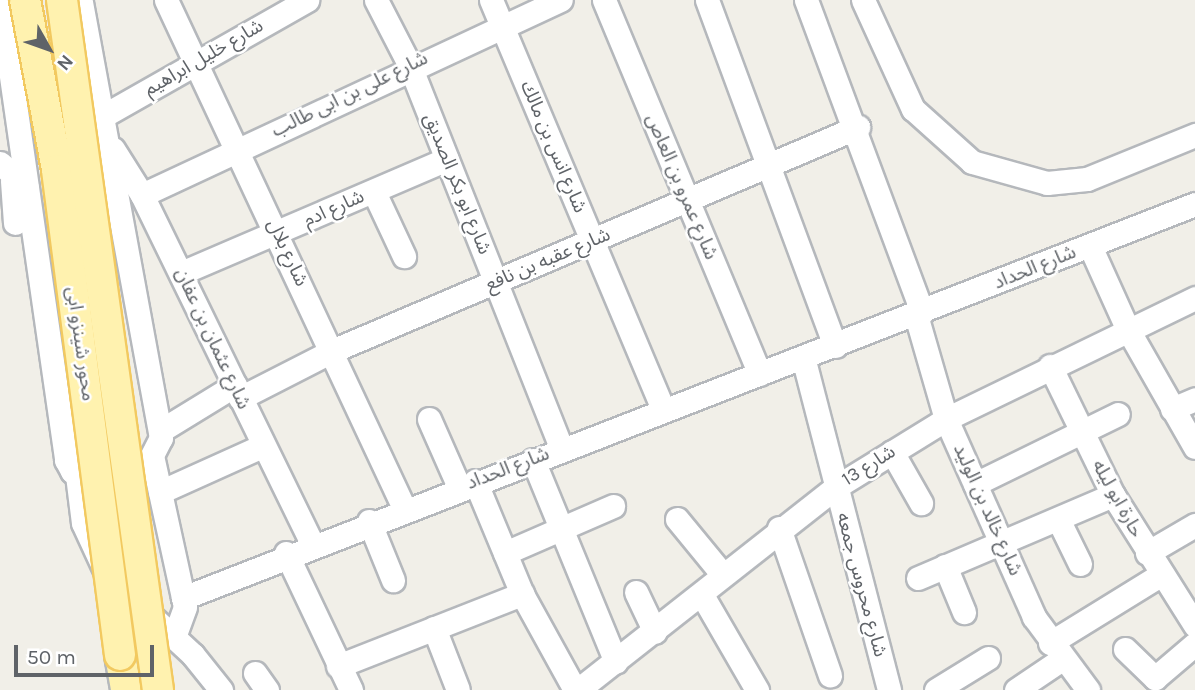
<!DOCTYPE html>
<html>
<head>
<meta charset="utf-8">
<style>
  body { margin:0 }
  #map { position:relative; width:1195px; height:690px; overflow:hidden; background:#f1efe8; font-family:Karla,"Noto Sans Arabic",sans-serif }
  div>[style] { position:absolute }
  .roads { filter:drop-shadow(2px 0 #b5b8bc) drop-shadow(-2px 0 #b5b8bc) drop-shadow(0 2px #b5b8bc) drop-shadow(0 -2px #b5b8bc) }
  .minor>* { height:23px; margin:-11.5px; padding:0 11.5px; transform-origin:11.5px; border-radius:11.5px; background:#fff }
  .major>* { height:30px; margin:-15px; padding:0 15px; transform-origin:15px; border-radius:15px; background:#fff2af }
  .bridges { filter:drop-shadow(2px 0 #f2c960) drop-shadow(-2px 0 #f2c960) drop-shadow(0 2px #f2c960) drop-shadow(0 -2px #f2c960) }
  .major-bridge>* { height:30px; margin:-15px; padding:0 15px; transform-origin:15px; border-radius:15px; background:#fff2af }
  span { translate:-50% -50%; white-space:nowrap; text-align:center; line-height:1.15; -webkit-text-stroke:5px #fff; paint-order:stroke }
  .street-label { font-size:19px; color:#5f6368 }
  .north { position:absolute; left:14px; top:14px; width:70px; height:70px; -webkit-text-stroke:5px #fff; paint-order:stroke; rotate:130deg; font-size:19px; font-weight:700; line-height:28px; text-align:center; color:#5f6368 }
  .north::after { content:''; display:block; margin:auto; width:24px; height:32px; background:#5f6368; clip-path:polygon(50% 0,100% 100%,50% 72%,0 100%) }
  .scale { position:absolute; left:14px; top:645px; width:140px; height:32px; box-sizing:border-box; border:4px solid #5f6368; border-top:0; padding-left:9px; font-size:21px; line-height:24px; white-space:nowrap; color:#5f6368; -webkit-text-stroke:5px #fff; paint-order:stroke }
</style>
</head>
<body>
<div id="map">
  <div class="roads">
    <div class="minor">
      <i style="left:0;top:0;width:465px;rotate:81.8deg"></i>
      <i style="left:66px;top:460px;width:13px;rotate:61deg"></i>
      <i style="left:72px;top:471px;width:18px;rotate:19deg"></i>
      <i style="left:89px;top:477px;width:59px;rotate:-11.7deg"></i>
      <i style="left:147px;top:465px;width:30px;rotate:-63deg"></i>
      <i style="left:161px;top:438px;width:445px;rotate:-100.4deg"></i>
      <i style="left:166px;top:0;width:561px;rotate:64.9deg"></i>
      <i style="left:376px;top:0;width:74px;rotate:62.7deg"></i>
      <i style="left:410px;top:66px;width:412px;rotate:68.4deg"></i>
      <i style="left:491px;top:0;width:445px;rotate:67.2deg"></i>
      <i style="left:604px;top:0;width:405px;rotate:67.4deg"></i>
      <i style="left:707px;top:0;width:369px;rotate:69.7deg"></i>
      <i style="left:806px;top:0;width:333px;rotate:69.6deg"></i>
      <i style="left:863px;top:0;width:120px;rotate:65.4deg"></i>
      <i style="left:913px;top:109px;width:79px;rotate:41.9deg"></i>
      <i style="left:972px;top:162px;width:78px;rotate:15.6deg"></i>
      <i style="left:1047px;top:183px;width:40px;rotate:-5.7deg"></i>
      <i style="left:1087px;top:179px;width:117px;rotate:-22.2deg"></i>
      <i style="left:103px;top:116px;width:235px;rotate:-29.6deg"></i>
      <i style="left:113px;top:149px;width:54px;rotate:57.8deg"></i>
      <i style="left:142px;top:195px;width:387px;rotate:64deg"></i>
      <i style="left:0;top:163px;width:36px;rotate:42deg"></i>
      <i style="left:12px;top:181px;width:42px;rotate:85.9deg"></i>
      <i style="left:374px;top:192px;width:71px;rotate:64.9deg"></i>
      <i style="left:142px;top:195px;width:462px;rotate:-25deg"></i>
      <i style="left:1090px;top:246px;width:90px;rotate:65.7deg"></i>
      <i style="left:1127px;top:328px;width:137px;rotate:60.3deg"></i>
      <i style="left:181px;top:273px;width:289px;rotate:-23.2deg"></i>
      <i style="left:916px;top:315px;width:108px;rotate:73.9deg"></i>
      <i style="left:946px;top:419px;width:217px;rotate:66deg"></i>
      <i style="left:1034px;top:617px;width:91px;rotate:53.5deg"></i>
      <i style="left:803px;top:357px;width:344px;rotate:75.5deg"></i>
      <i style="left:1050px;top:366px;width:144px;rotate:64deg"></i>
      <i style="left:1113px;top:495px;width:154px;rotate:57.8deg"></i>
      <i style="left:240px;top:398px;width:103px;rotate:-27.1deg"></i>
      <i style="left:332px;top:351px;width:572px;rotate:-23.07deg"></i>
      <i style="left:1172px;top:409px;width:25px;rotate:-23deg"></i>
      <i style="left:429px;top:419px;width:74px;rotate:66.2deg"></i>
      <i style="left:160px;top:431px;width:88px;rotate:-31.5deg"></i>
      <i style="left:892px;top:452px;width:59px;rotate:60.4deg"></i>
      <i style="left:153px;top:460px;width:150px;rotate:77.7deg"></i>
      <i style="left:185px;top:607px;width:32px;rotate:110deg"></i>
      <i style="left:533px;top:460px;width:218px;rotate:67.7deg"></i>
      <i style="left:77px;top:475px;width:48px;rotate:82.9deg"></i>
      <i style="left:83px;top:523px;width:57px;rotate:65.2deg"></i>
      <i style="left:107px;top:575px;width:117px;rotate:42.9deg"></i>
      <i style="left:193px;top:655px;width:45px;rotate:51.3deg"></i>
      <i style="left:475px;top:481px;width:122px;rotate:67.4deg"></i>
      <i style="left:522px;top:594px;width:110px;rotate:61.1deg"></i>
      <i style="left:975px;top:484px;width:159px;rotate:-26.1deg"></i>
      <i style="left:160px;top:492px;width:112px;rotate:-24.3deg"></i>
      <i style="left:677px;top:519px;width:72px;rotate:50.6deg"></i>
      <i style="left:1058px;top:519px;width:50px;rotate:63.9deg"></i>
      <i style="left:369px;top:521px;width:64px;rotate:67.9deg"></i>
      <i style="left:779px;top:528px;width:156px;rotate:70.9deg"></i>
      <i style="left:286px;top:553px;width:152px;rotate:64.6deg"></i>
      <i style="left:505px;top:553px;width:118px;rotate:-23.5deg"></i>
      <i style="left:1147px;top:553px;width:56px;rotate:-30.3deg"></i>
      <i style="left:945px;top:566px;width:50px;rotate:67.6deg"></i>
      <i style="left:918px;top:578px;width:212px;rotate:-23.1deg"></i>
      <i style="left:636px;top:592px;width:44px;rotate:64.6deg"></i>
      <i style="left:702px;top:595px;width:110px;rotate:59.9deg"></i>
      <i style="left:183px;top:598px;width:1086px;rotate:-21.27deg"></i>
      <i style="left:434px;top:628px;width:66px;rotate:68.8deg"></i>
      <i style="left:1050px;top:643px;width:129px;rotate:-31.7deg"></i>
      <i style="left:1125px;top:649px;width:42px;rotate:44deg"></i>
      <i style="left:1155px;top:678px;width:52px;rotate:-40.4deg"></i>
      <i style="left:338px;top:666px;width:198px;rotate:-21.4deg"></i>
      <i style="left:255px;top:673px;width:21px;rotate:55deg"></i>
      <i style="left:578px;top:690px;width:328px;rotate:-38.2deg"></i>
      <i style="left:836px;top:487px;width:129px;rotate:-31.7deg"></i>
      <i style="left:946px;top:419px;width:277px;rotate:-25.9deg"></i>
      <i style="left:936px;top:690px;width:61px;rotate:-31.6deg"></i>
      <i style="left:1016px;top:690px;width:55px;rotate:-34deg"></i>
    </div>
    <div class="major">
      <i style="left:120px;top:655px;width:36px;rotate:80deg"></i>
    </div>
  </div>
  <div class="bridges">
    <div class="major-bridge">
      <i style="left:25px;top:0;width:173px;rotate:79.3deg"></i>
      <i style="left:57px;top:170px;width:489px;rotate:82.6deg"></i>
      <i style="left:62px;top:0;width:697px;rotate:82.08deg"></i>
    </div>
  </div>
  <div class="street-label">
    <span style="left:204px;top:58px;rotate:-30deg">شارع خليل ابراهيم</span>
    <span style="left:350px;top:95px;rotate:-26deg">شارع على بن ابى طالب</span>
    <span style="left:553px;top:147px;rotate:67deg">شارع انس بن مالك</span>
    <span style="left:457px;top:184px;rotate:68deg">شارع ابو بكر الصديق</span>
    <span style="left:681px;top:187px;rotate:67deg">شارع عمرو بن العاص</span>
    <span style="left:334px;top:209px;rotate:-24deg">شارع ادم</span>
    <span style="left:287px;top:253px;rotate:65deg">شارع بلال</span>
    <span style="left:548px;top:260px;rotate:-23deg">شارع عقبه بن نافع</span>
    <span style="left:1035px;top:268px;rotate:-22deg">شارع الحداد</span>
    <span style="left:212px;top:339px;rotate:65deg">شارع عثمان بن عفان</span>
    <span style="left:80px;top:344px;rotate:82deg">محور شينزو ابى</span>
    <span style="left:869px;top:466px;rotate:-32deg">شارع 13</span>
    <span style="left:508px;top:469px;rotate:-21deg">شارع الحداد</span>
    <span style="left:1117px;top:499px;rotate:61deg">حارة ابو ليله</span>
    <span style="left:987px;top:510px;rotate:66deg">شارع خالد بن الوليد</span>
    <span style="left:861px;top:585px;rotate:75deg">شارع محروس جمعه</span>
  </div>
  <div class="north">N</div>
  <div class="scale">50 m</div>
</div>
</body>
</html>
